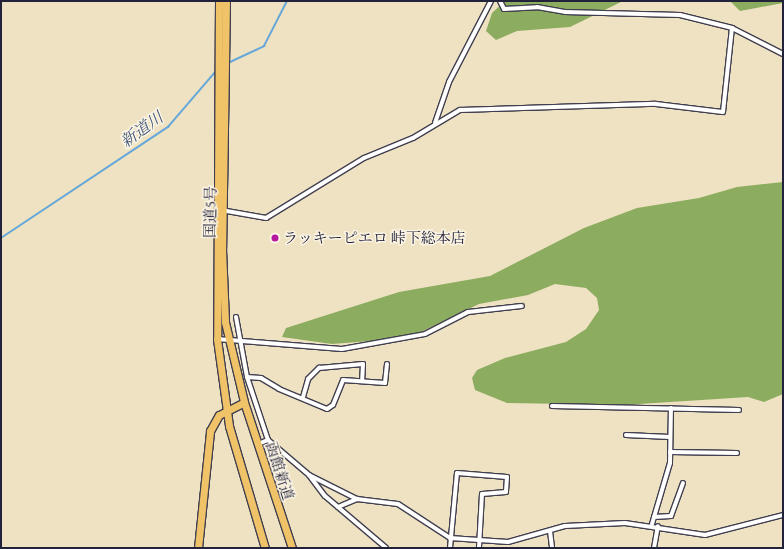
<!DOCTYPE html>
<html>
<head>
<meta charset="utf-8">
<style>
  body { margin:0 }
  #map { position:relative; width:784px; height:549px; overflow:hidden; background:#eee2c2; font-family:"EB Garamond","Noto Serif JP",serif }
  div>[style] { position:absolute }
  .forest>* { inset:0; background:#8cac60 }
  .stream>* { height:1.5px; margin:-0.75px; padding:0 0.75px; transform-origin:0.75px; border-radius:0.75px; background:#65a7d9 }
  .roads { filter:drop-shadow(1px 0 #413f4f) drop-shadow(-1px 0 #413f4f) drop-shadow(0 1px #413f4f) drop-shadow(0 -1px #413f4f) }
  .minor>* { height:4px; margin:-2px; padding:0 2px; transform-origin:2px; border-radius:2px; background:#fff }
  .trunk>* { height:7px; margin:-3.5px; padding:0 3.5px; transform-origin:3.5px; border-radius:3.5px; background:#f1c369 }
  .dots>* { width:11px; height:11px; translate:-50% -50%; box-sizing:border-box; border:2px solid #fcf5e5; border-radius:50% }
  span { translate:-50% -50%; white-space:nowrap; text-align:center; line-height:1.15; -webkit-text-stroke:3px #fcf5e5; paint-order:stroke }
  .street-label { font-size:15px; color:#22223b }
  .poi-label { font-size:15px; color:#22223b }
  .left { translate:0 -50%; text-align:left }
  .water-label { font-size:16px; color:#3d577a; font-style:italic }
  .frame { position:absolute; inset:0; border:2px solid #22223b; pointer-events:none }
</style>
</head>
<body>
<div id="map">
  <div class="forest">
    <i style="clip-path:polygon(505px 1px,623px 1px,570px 27px,517px 31px,496px 40px,486px 31px,492px 13px)"></i>
    <i style="clip-path:polygon(730px 1px,783px 1px,783px 3px,740px 11px)"></i>
    <i style="clip-path:polygon(783px 182px,783px 394px,764px 402px,748px 397px,624px 405px,507px 403px,475px 390px,472px 378px,477px 370px,505px 358px,566px 342px,586px 329px,599px 310px,597px 298px,586px 288px,555px 284px,528px 295px,479px 304px,419px 333px,396px 339px,332px 344px,282px 337px,286px 328px,399px 292px,490px 276px,584px 228px,637px 208px,699px 198px,737px 187px)"></i>
  </div>
  <div class="stream">
    <i style="left:228px;top:63px;width:40px;rotate:-25deg"></i>
    <i style="left:264px;top:46px;width:51px;rotate:-62.9deg"></i>
    <i style="left:1px;top:238px;width:201px;rotate:-33.6deg"></i>
    <i style="left:168px;top:127px;width:75px;rotate:-49.3deg"></i>
  </div>
  <div class="roads">
    <div class="minor">
      <i style="left:500px;top:1px;width:9px;rotate:63deg"></i>
      <i style="left:504px;top:9px;width:33px;rotate:-3deg"></i>
      <i style="left:537px;top:7px;width:28px;rotate:10deg"></i>
      <i style="left:565px;top:12px;width:115px;rotate:1.5deg"></i>
      <i style="left:680px;top:15px;width:54px;rotate:14deg"></i>
      <i style="left:732px;top:28px;width:57px;rotate:27deg"></i>
      <i style="left:435px;top:123px;width:43px;rotate:-71.1deg"></i>
      <i style="left:449px;top:82px;width:91px;rotate:-62.6deg"></i>
      <i style="left:221px;top:210px;width:46px;rotate:10.1deg"></i>
      <i style="left:266px;top:218px;width:115px;rotate:-31.5deg"></i>
      <i style="left:364px;top:158px;width:53px;rotate:-22.2deg"></i>
      <i style="left:413px;top:138px;width:55px;rotate:-30.8deg"></i>
      <i style="left:460px;top:110px;width:196px;rotate:-1.8deg"></i>
      <i style="left:656px;top:104px;width:67px;rotate:6.8deg"></i>
      <i style="left:723px;top:112px;width:84px;rotate:-83.9deg"></i>
      <i style="left:236px;top:317px;width:61px;rotate:79.6deg"></i>
      <i style="left:247px;top:377px;width:66px;rotate:71.6deg"></i>
      <i style="left:268px;top:440px;width:54px;rotate:40.5deg"></i>
      <i style="left:309px;top:475px;width:54px;rotate:26.6deg"></i>
      <i style="left:357px;top:499px;width:41px;rotate:7deg"></i>
      <i style="left:398px;top:504px;width:62px;rotate:33.2deg"></i>
      <i style="left:450px;top:538px;width:58px;rotate:3.9deg"></i>
      <i style="left:508px;top:542px;width:59px;rotate:-15.7deg"></i>
      <i style="left:565px;top:526px;width:60px;rotate:-2.9deg"></i>
      <i style="left:625px;top:523px;width:81px;rotate:8.5deg"></i>
      <i style="left:705px;top:535px;width:81px;rotate:-14.4deg"></i>
      <i style="left:217px;top:339px;width:125px;rotate:4.6deg"></i>
      <i style="left:342px;top:349px;width:84px;rotate:-10.2deg"></i>
      <i style="left:425px;top:334px;width:48px;rotate:-27.1deg"></i>
      <i style="left:468px;top:312px;width:54px;rotate:-6.3deg"></i>
      <i style="left:247px;top:377px;width:14px;rotate:4deg"></i>
      <i style="left:261px;top:378px;width:21px;rotate:31deg"></i>
      <i style="left:279px;top:389px;width:52px;rotate:22.6deg"></i>
      <i style="left:327px;top:409px;width:7px;rotate:-34deg"></i>
      <i style="left:333px;top:405px;width:27px;rotate:-68deg"></i>
      <i style="left:343px;top:380px;width:42px;rotate:4.1deg"></i>
      <i style="left:385px;top:383px;width:19px;rotate:-84deg"></i>
      <i style="left:303px;top:397px;width:19px;rotate:-74deg"></i>
      <i style="left:308px;top:379px;width:16px;rotate:-45deg"></i>
      <i style="left:319px;top:368px;width:44px;rotate:-5.2deg"></i>
      <i style="left:363px;top:364px;width:17px;rotate:93deg"></i>
      <i style="left:552px;top:406px;width:187px;rotate:1.2deg"></i>
      <i style="left:626px;top:435px;width:44px;rotate:2.6deg"></i>
      <i style="left:258px;top:444px;width:11px;rotate:-22deg"></i>
      <i style="left:670px;top:452px;width:67px;rotate:0.9deg"></i>
      <i style="left:309px;top:475px;width:26px;rotate:53deg"></i>
      <i style="left:325px;top:496px;width:80px;rotate:40.4deg"></i>
      <i style="left:338px;top:507px;width:21px;rotate:-23deg"></i>
      <i style="left:654px;top:517px;width:17px;rotate:-3deg"></i>
      <i style="left:671px;top:516px;width:35px;rotate:-70deg"></i>
      <i style="left:652px;top:524px;width:64px;rotate:-73.6deg"></i>
      <i style="left:670px;top:463px;width:55px;rotate:-89deg"></i>
      <i style="left:550px;top:531px;width:17px;rotate:83deg"></i>
      <i style="left:450px;top:548px;width:75px;rotate:-84.7deg"></i>
      <i style="left:457px;top:473px;width:50px;rotate:4.6deg"></i>
      <i style="left:507px;top:477px;width:15px;rotate:94deg"></i>
      <i style="left:506px;top:492px;width:24px;rotate:175deg"></i>
      <i style="left:482px;top:494px;width:54px;rotate:93.2deg"></i>
      <i style="left:654px;top:548px;width:22px;rotate:-80deg"></i>
    </div>
    <div class="trunk">
      <i style="left:219px;top:1px;width:338px;rotate:90.3deg"></i>
      <i style="left:217px;top:339px;width:88px;rotate:82.1deg"></i>
      <i style="left:229px;top:426px;width:127px;rotate:73.6deg"></i>
      <i style="left:226px;top:1px;width:248px;rotate:90.9deg"></i>
      <i style="left:222px;top:249px;width:73px;rotate:87.6deg"></i>
      <i style="left:225px;top:322px;width:82px;rotate:76.6deg"></i>
      <i style="left:244px;top:402px;width:154px;rotate:71.8deg"></i>
      <i style="left:198px;top:548px;width:118px;rotate:-84.1deg"></i>
      <i style="left:210px;top:431px;width:18px;rotate:-61deg"></i>
      <i style="left:219px;top:415px;width:28px;rotate:-27deg"></i>
    </div>
  </div>
  <div class="dots">
    <i style="left:275px;top:238px;background:#b5179e"></i>
  </div>
  <div class="street-label">
    <span style="left:210px;top:212px;rotate:-89deg">国道5号</span>
    <span style="left:280px;top:471px;rotate:72deg">函館新道</span>
  </div>
  <div class="poi-label">
    <span class="left" style="left:283px;top:238px">ラッキーピエロ 峠下総本店</span>
  </div>
  <div class="water-label">
    <span style="left:142px;top:130px;rotate:-36deg">新道川</span>
  </div>
  <div class="frame"></div>
</div>
</body>
</html>
